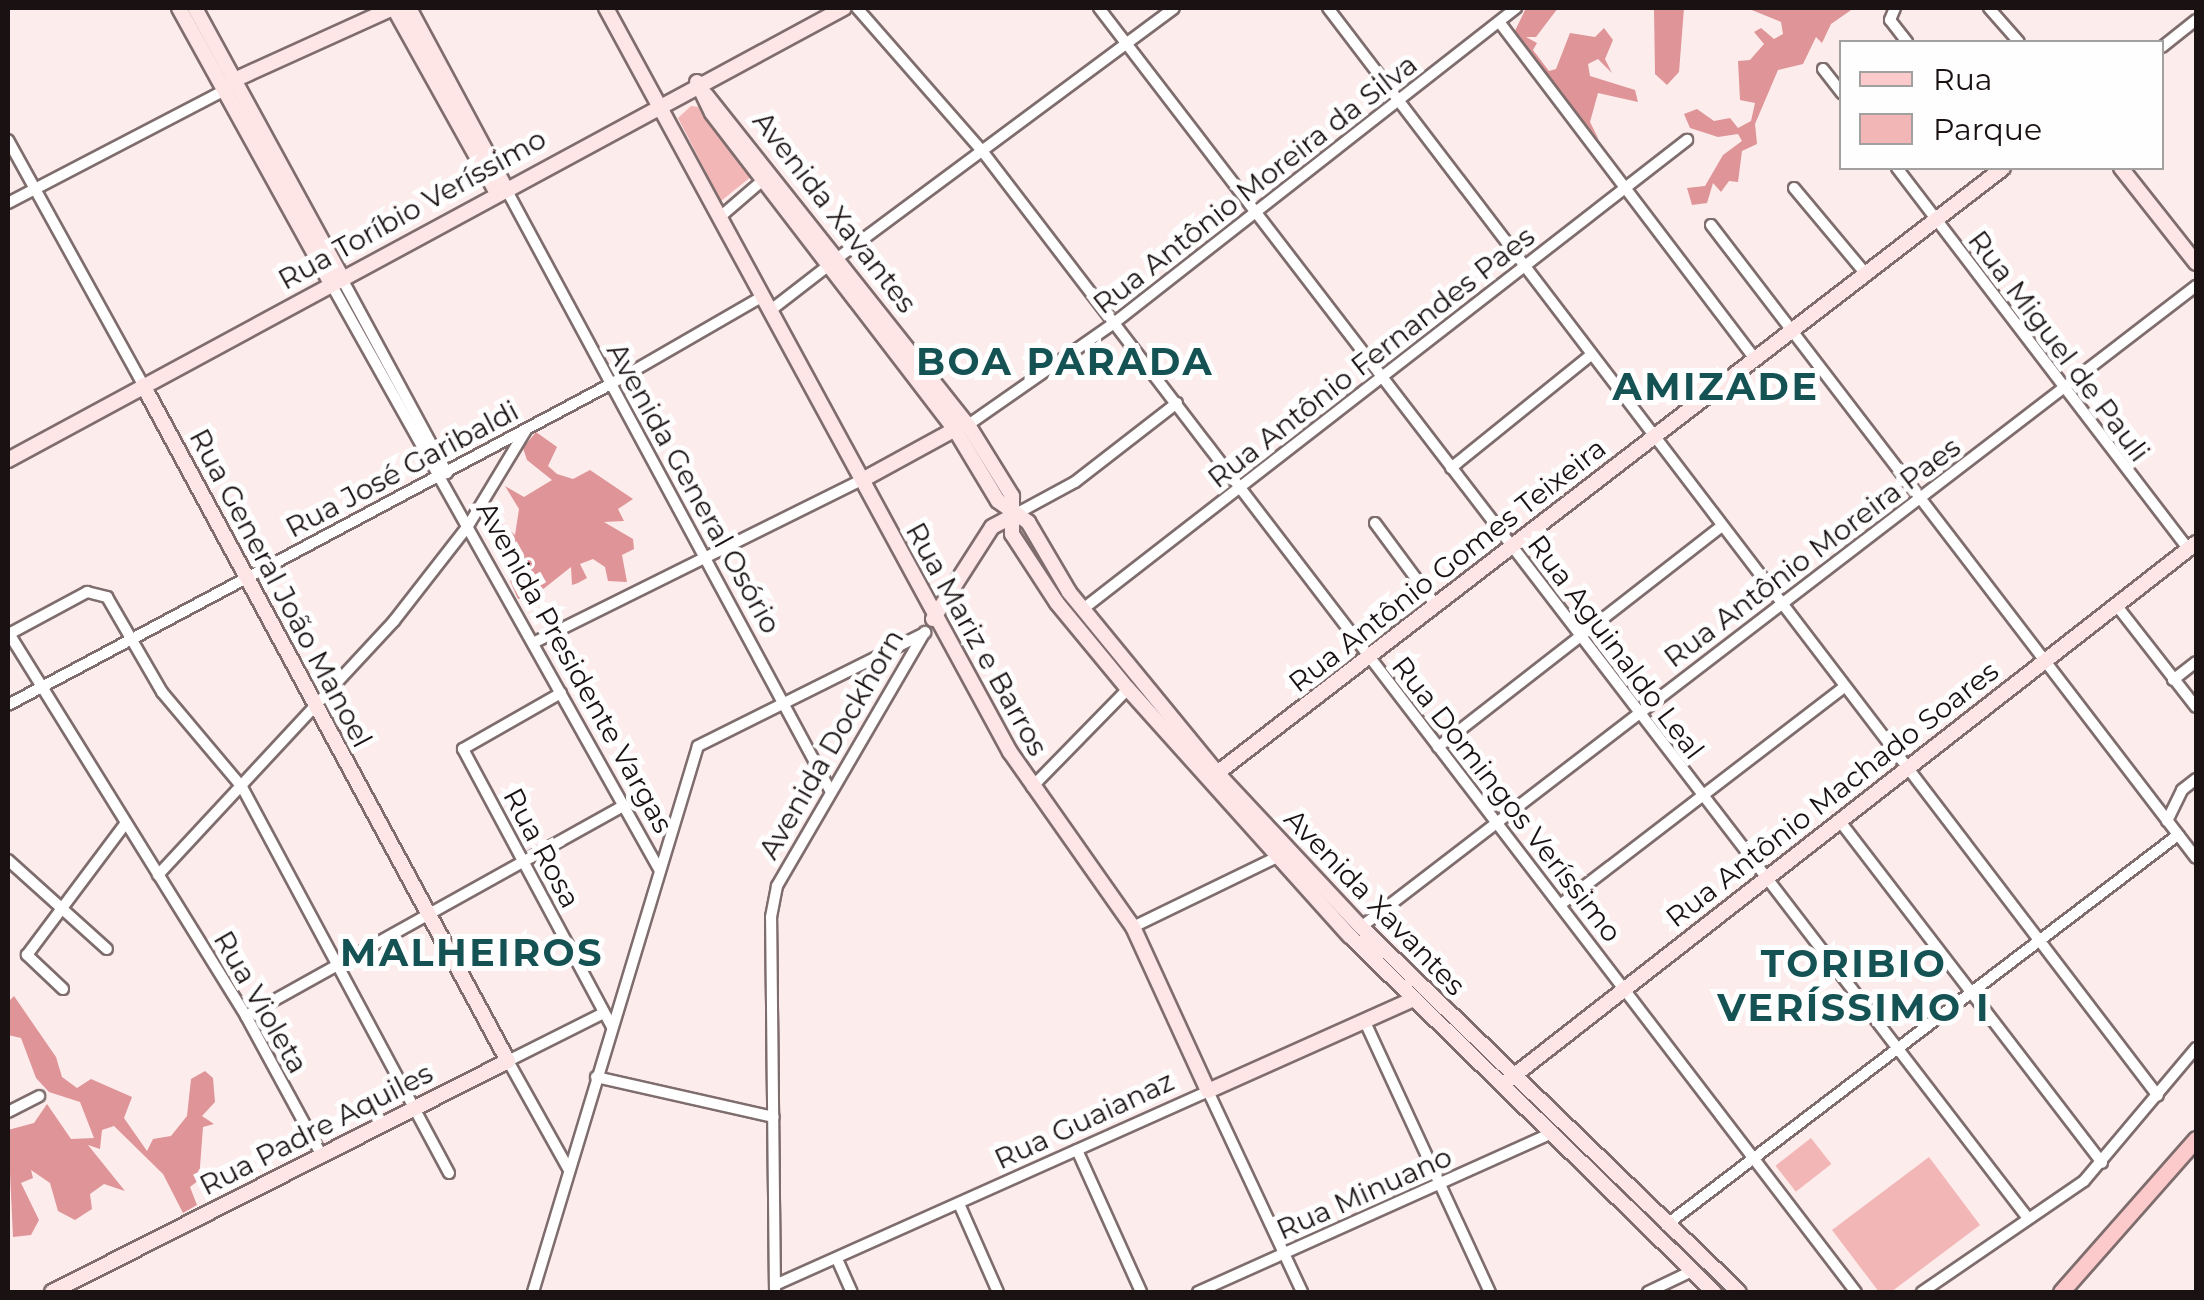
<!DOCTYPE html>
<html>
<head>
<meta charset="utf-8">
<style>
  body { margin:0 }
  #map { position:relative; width:2204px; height:1300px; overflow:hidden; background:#fdecec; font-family:Montserrat,sans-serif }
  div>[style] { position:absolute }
  .green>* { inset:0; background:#f3b6b7; transform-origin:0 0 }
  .forest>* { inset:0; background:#df9497 }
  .roads { filter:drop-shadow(2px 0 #7f6d6d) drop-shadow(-2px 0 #7f6d6d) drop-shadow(0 2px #7f6d6d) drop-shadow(0 -2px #7f6d6d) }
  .street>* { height:10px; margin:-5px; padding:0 5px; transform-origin:5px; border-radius:5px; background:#fff }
  .secondary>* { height:14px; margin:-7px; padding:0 7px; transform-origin:7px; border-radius:7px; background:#fee5e6 }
  .primary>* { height:15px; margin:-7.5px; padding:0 7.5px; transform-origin:7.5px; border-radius:7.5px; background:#fdcacc }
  span { translate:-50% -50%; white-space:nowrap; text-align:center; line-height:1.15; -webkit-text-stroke:10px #fefefe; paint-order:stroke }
  .street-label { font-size:28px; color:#1a1212 }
  .district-label { font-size:38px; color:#145253; font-weight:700; letter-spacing:2.5px }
  .frame { position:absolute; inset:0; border:10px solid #1a1212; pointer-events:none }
  .legend { position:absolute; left:1839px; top:40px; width:325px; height:130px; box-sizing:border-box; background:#fefefe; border:2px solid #a3a0a0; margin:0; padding:12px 18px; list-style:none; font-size:30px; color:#1a1212 }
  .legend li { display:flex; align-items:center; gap:20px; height:50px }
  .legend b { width:50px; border:2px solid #a3a0a0 }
</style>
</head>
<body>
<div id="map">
  <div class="green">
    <i style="clip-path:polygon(691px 106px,699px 107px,752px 176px,721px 201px,678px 118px)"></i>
    <i style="left:1811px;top:1138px;width:33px;height:45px;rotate:52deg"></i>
    <i style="clip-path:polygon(1929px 1157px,1980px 1225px,1891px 1292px,1879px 1292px,1832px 1230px)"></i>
  </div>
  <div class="forest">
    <i style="clip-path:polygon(1526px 8px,1558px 8px,1536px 37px,1526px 37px,1537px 43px,1533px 50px,1549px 71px,1556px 69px,1570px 33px,1595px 37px,1604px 28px,1613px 40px,1605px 59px,1612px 73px,1598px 59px,1588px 64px,1590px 76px,1635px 90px,1638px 102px,1598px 93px,1590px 122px,1599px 140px,1513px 35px)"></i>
    <i style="clip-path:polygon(1684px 8px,1679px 72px,1667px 85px,1655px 74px,1654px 9px)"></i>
    <i style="clip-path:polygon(1747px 8px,1854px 8px,1831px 24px,1822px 43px,1816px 37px,1803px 64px,1778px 70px,1755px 124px,1757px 144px,1742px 151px,1738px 182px,1729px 181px,1721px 192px,1713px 183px,1707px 203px,1692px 205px,1687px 188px,1705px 186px,1723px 155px,1742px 141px,1738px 134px,1718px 137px,1690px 128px,1684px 114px,1697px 109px,1714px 121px,1730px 118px,1738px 128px,1751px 121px,1755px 103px,1740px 100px,1738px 61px,1750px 60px,1764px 44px,1754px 32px,1761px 28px,1774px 39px,1783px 34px,1781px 22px)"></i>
    <i style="clip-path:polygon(536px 432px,557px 447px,548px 466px,557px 474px,573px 479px,590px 470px,633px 499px,618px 509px,624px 521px,604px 522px,633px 539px,634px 549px,622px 555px,627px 582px,608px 581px,605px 567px,593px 559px,580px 564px,587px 578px,578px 583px,572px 585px,571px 567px,542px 590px,518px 599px,507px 574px,520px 577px,526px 564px,520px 550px,490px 526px,501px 523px,515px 535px,519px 509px,505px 486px,524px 497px,552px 480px,527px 460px,523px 448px)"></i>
    <i style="clip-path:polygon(14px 996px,56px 1057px,62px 1077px,77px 1088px,91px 1079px,132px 1097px,124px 1118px,147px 1151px,153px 1139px,171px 1136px,187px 1116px,191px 1079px,205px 1071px,213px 1078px,215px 1102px,202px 1116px,214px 1124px,203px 1127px,199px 1180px,190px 1187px,197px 1205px,183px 1213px,163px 1174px,114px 1126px,102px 1130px,100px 1149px,88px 1145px,125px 1191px,104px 1184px,90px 1194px,92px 1209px,75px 1220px,58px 1211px,50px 1183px,31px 1170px,33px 1178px,21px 1183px,39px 1220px,31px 1235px,13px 1237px,8px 1130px,34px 1123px,47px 1104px,71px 1139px,94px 1138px,80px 1102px,49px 1092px,36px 1078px,21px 1038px,8px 1035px,8px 1002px)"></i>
  </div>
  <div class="roads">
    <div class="street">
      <i style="left:857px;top:8px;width:191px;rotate:48.8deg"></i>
      <i style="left:983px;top:152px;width:1436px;rotate:52.56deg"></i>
      <i style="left:1099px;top:8px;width:1524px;rotate:52.49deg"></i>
      <i style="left:1328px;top:8px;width:1368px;rotate:52.66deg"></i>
      <i style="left:1895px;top:8px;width:13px;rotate:113deg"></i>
      <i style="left:1890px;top:20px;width:28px;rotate:52deg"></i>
      <i style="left:1989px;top:8px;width:45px;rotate:48.6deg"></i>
      <i style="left:1500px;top:23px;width:422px;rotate:52.8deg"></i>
      <i style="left:2162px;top:47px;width:43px;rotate:-38.5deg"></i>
      <i style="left:1823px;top:69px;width:31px;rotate:52deg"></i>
      <i style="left:8px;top:140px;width:280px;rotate:61.1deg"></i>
      <i style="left:1897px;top:168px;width:479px;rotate:52.6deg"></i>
      <i style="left:505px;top:187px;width:687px;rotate:61.68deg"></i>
      <i style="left:1794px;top:188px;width:112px;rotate:50.1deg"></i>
      <i style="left:8px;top:203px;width:245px;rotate:-27.5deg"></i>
      <i style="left:720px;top:217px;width:57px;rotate:-40.7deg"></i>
      <i style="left:1711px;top:225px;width:797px;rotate:52.54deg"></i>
      <i style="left:839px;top:257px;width:417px;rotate:-36.6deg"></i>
      <i style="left:341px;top:277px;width:223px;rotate:61.6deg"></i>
      <i style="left:330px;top:282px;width:673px;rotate:60.73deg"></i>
      <i style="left:771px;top:310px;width:73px;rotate:-37.8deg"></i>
      <i style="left:968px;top:425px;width:178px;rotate:-34.9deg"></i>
      <i style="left:1114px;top:323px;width:511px;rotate:-38.08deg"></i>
      <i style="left:1451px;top:468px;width:180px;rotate:-38.9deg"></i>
      <i style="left:1014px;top:515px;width:69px;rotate:-28.4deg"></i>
      <i style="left:1075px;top:482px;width:129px;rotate:-37.8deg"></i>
      <i style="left:1375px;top:523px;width:101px;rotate:53.5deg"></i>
      <i style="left:2117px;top:606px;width:128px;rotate:52deg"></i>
      <i style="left:1083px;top:609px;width:765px;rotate:-37.83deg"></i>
      <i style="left:8px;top:632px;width:452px;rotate:58.2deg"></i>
      <i style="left:246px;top:1016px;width:157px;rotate:61.5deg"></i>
      <i style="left:9px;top:634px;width:89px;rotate:-28.3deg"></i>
      <i style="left:87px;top:592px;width:21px;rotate:14deg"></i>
      <i style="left:107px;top:597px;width:110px;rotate:59.9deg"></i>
      <i style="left:162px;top:692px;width:124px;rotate:49.9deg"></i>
      <i style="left:242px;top:787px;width:438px;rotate:61.8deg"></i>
      <i style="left:533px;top:643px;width:369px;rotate:-26.4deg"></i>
      <i style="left:2173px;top:680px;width:29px;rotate:-38deg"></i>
      <i style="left:561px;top:693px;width:113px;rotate:150.3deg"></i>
      <i style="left:463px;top:749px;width:315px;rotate:61.8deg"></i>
      <i style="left:8px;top:705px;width:681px;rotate:-28.03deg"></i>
      <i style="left:609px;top:385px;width:178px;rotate:-30deg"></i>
      <i style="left:1438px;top:747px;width:360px;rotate:-37.9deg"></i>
      <i style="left:1032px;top:787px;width:137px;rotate:-45.6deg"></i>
      <i style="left:1839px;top:820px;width:432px;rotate:52.5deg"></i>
      <i style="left:2167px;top:821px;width:34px;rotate:-64deg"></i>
      <i style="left:2182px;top:790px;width:18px;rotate:-38deg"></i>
      <i style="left:8px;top:860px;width:133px;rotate:42deg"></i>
      <i style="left:158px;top:875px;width:347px;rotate:-47.1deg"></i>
      <i style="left:394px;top:621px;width:120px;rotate:-52.1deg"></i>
      <i style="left:468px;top:526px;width:112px;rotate:-58.9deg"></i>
      <i style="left:1560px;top:905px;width:357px;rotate:-37.5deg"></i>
      <i style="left:1133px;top:927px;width:158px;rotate:-25.9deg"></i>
      <i style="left:1361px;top:927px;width:1053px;rotate:-37.51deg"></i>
      <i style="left:63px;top:989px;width:50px;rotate:-136.6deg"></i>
      <i style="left:27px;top:955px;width:164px;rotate:-53.2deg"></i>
      <i style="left:246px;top:1016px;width:432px;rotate:-29.1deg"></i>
      <i style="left:1365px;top:1022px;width:298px;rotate:65.2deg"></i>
      <i style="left:596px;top:1077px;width:182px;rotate:12.7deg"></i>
      <i style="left:8px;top:1112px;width:35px;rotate:-27deg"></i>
      <i style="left:1077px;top:1150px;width:156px;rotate:65.7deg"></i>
      <i style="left:569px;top:1170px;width:125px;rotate:-119.2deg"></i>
      <i style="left:508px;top:1061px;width:107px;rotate:-26.6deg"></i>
      <i style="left:960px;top:1206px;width:94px;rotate:66.2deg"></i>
      <i style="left:1666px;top:1225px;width:644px;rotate:-37.3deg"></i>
      <i style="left:837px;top:1259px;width:36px;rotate:66deg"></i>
      <i style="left:775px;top:1285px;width:474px;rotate:-24.1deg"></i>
      <i style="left:1208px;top:1091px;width:222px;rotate:64.9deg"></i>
      <i style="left:533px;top:1292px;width:570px;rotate:-73.19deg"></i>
      <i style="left:698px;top:746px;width:254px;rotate:-26.5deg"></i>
      <i style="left:775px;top:1292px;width:375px;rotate:-90.6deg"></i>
      <i style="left:771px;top:917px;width:32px;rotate:-79deg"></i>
      <i style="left:777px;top:886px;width:294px;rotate:-59.8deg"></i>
      <i style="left:1198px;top:1292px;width:384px;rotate:-24.2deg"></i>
      <i style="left:1648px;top:1292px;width:47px;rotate:-25.5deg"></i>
      <i style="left:1922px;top:1292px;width:196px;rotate:-34.4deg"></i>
      <i style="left:2084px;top:1181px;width:174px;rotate:-49.9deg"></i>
    </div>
    <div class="secondary">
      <i style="left:179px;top:8px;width:313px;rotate:61.1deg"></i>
      <i style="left:195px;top:8px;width:305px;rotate:61.4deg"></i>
      <i style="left:394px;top:8px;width:210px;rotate:60.9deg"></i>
      <i style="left:409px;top:8px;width:203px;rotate:61.8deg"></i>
      <i style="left:606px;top:8px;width:847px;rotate:61.5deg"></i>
      <i style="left:1010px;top:752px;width:214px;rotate:54.9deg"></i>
      <i style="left:1133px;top:927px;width:180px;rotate:65.4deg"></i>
      <i style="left:1208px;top:1091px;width:226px;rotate:-24.1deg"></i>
      <i style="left:232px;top:81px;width:177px;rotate:-24.4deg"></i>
      <i style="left:697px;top:82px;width:34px;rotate:64deg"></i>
      <i style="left:712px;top:113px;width:397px;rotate:52.5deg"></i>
      <i style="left:954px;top:428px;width:85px;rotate:58.9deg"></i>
      <i style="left:998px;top:501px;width:37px;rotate:35deg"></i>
      <i style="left:1028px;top:522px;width:81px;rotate:59.6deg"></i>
      <i style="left:1069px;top:592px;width:234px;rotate:50.7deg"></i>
      <i style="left:1217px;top:773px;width:211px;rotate:46.9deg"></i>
      <i style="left:1361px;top:927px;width:525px;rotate:44deg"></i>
      <i style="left:706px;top:95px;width:421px;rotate:51.6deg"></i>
      <i style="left:968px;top:425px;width:84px;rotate:58.2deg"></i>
      <i style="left:1012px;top:496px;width:38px;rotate:90deg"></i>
      <i style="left:1012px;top:534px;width:82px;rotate:56.9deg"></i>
      <i style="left:1057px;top:603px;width:112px;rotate:50.5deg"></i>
      <i style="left:1128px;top:689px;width:332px;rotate:48.1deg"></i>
      <i style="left:1350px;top:936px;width:509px;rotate:44.36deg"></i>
      <i style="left:2121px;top:168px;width:121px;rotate:51.7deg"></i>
      <i style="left:8px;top:460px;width:950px;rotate:-28.4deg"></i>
      <i style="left:864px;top:479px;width:108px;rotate:-28.7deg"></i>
      <i style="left:933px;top:619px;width:109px;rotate:-57.3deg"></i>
      <i style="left:992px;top:527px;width:24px;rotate:-28deg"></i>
      <i style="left:1212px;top:777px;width:998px;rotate:-37.59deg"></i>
      <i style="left:1507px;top:1081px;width:874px;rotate:-37.98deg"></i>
      <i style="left:52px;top:1292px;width:511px;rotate:-26.87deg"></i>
      <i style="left:508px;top:1061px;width:768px;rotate:-118.37deg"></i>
    </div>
    <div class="primary">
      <i style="left:2061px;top:1292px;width:204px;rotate:-48.6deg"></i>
    </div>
  </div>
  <div class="street-label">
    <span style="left:1255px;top:184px;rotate:-38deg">Rua Antônio Moreira da Silva</span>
    <span style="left:412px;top:209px;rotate:-29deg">Rua Toríbio Veríssimo</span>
    <span style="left:835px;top:212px;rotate:52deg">Avenida Xavantes</span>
    <span style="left:2059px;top:346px;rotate:53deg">Rua Miguel de Pauli</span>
    <span style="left:1371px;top:357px;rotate:-38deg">Rua Antônio Fernandes Paes</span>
    <span style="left:402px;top:469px;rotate:-28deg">Rua José Garibaldi</span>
    <span style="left:694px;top:488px;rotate:61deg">Avenida General Osório</span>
    <span style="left:1812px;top:552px;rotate:-37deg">Rua Antônio Moreira Paes</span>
    <span style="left:1447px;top:565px;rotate:-38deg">Rua Antônio Gomes Teixeira</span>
    <span style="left:281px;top:588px;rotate:62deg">Rua General João Manoel</span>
    <span style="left:977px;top:639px;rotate:61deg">Rua Mariz e Barros</span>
    <span style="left:1616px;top:647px;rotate:53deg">Rua Aguinaldo Leal</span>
    <span style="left:575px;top:667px;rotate:61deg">Avenida Presidente Vargas</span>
    <span style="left:831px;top:744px;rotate:-60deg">Avenida Dockhorn</span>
    <span style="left:1832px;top:794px;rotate:-38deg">Rua Antônio Machado Soares</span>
    <span style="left:1507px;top:799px;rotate:52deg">Rua Domingos Veríssimo</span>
    <span style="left:542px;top:848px;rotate:62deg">Rua Rosa</span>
    <span style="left:1375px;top:902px;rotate:46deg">Avenida Xavantes</span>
    <span style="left:261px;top:1002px;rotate:60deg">Rua Violeta</span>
    <span style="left:1084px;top:1120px;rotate:-25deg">Rua Guaianaz</span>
    <span style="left:316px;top:1129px;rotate:-27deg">Rua Padre Aquiles</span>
    <span style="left:1364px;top:1193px;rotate:-24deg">Rua Minuano</span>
  </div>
  <div class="district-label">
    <span style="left:1065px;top:362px">BOA PARADA</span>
    <span style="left:1716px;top:387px">AMIZADE</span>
    <span style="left:472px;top:953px">MALHEIROS</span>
    <span style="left:1854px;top:986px">TORIBIO<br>VERÍSSIMO I</span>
  </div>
  <div class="frame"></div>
  <ul class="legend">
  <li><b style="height:12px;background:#fdcacc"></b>Rua</li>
  <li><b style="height:28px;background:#f3b6b7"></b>Parque</li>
  </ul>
</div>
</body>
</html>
